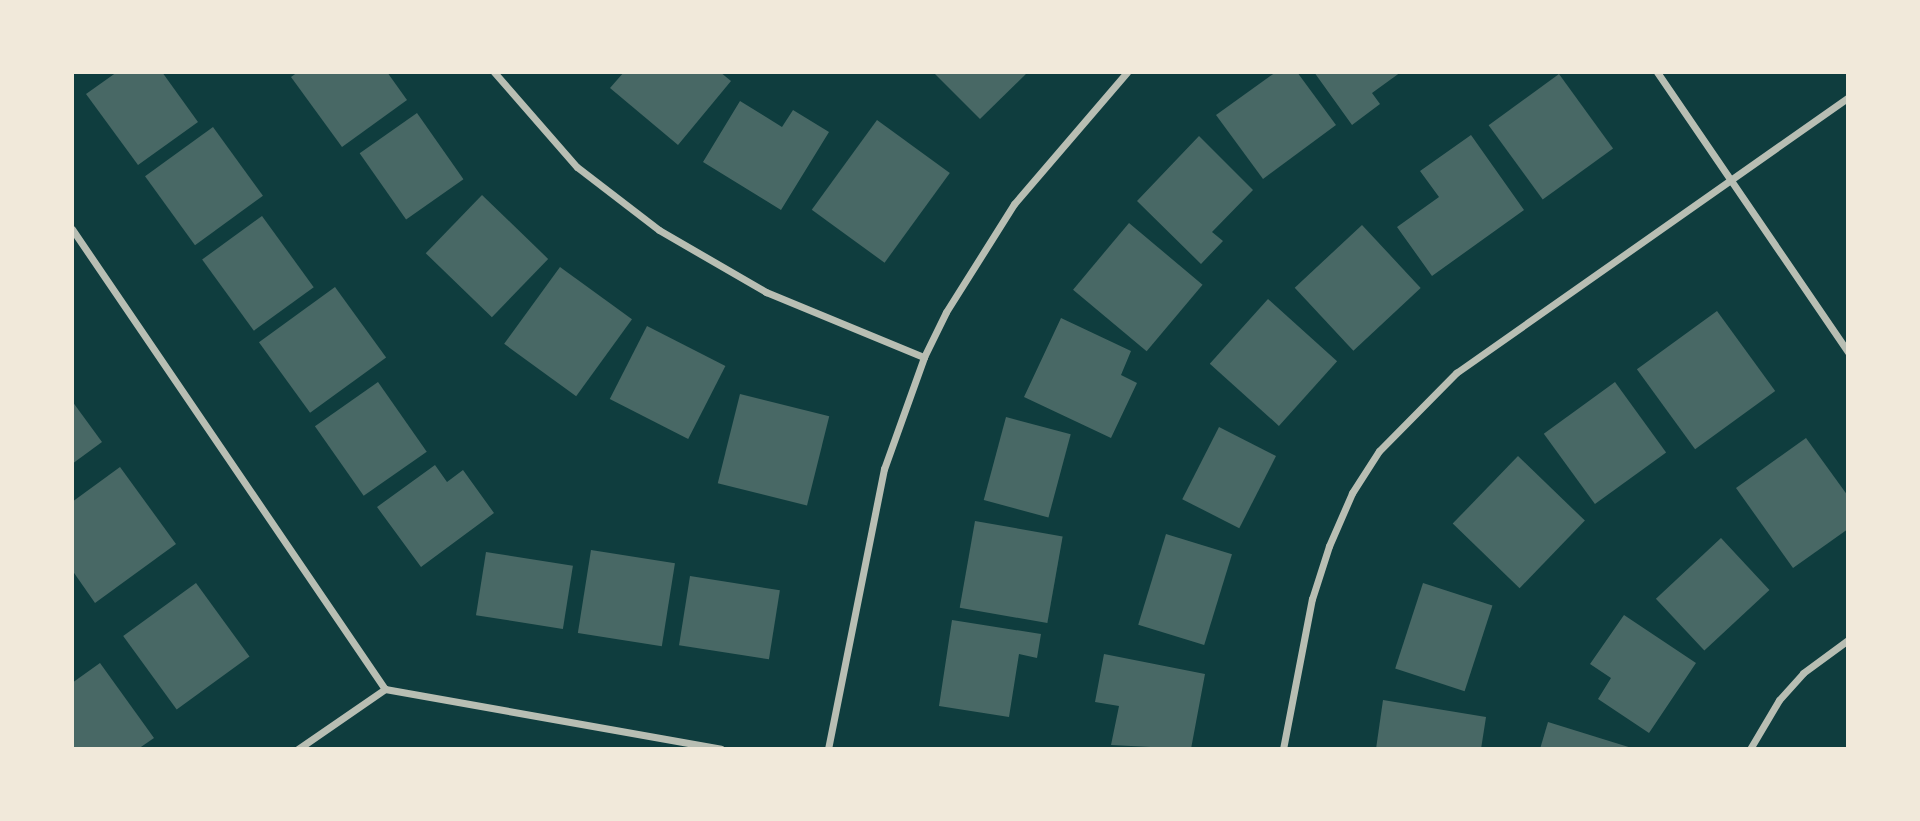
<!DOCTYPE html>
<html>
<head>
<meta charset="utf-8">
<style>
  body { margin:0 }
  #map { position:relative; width:1920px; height:821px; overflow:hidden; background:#0f3d3e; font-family:Montserrat,sans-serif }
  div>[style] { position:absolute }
  .building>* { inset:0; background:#486865; transform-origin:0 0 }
  .minor>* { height:7px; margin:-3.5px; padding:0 3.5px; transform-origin:3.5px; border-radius:3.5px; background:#b8beb3 }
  span { translate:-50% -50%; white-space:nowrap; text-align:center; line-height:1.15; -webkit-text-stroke:5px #f1e9da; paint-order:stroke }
  .frame { position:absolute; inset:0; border:74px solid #f1e9da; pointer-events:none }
</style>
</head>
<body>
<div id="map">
  <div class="building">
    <i style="clip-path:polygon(117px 72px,162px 72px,198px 122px,138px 165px,86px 94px)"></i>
    <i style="clip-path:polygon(298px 72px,387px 72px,407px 100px,342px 147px,291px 77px)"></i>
    <i style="clip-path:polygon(624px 72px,720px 72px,731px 81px,678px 145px,610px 88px)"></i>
    <i style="clip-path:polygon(933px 72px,1028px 72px,980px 119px)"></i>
    <i style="clip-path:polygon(1276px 72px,1297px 72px,1336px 125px,1263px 179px,1216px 115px)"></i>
    <i style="clip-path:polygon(1314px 72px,1401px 72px,1372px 93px,1380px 104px,1352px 125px)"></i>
    <i style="left:1559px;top:74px;width:92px;height:87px;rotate:54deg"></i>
    <i style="clip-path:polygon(740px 101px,782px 127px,793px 110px,829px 132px,781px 210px,703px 162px)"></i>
    <i style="left:417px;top:113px;width:81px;height:70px;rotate:55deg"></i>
    <i style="left:877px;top:120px;width:90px;height:111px;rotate:36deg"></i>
    <i style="left:213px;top:127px;width:85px;height:84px;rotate:54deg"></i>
    <i style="clip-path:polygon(1471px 135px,1524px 210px,1432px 276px,1397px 227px,1439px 197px,1420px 171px)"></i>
    <i style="clip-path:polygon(1199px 136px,1253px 190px,1212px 232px,1223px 241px,1201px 264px,1137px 201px)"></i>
    <i style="left:482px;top:195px;width:92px;height:81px;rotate:44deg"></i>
    <i style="left:262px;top:216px;width:88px;height:74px;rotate:54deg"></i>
    <i style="left:1129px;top:223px;width:96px;height:87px;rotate:40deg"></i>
    <i style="left:1362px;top:225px;width:86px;height:92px;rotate:47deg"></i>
    <i style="left:560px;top:267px;width:89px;height:95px;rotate:36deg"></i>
    <i style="left:335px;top:287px;width:87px;height:94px;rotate:54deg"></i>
    <i style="left:1268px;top:299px;width:93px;height:87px;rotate:42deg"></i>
    <i style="left:1717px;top:311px;width:99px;height:99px;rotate:54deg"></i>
    <i style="clip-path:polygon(1061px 318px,1131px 351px,1121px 375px,1137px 383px,1111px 438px,1024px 397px)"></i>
    <i style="left:647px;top:326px;width:88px;height:82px;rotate:27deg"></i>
    <i style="left:378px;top:382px;width:85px;height:77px;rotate:55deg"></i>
    <i style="left:1615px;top:382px;width:87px;height:88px;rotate:54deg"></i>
    <i style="left:740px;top:394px;width:92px;height:92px;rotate:14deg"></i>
    <i style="clip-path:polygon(72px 401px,102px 442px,72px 464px)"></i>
    <i style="left:1006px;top:417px;width:67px;height:86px;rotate:15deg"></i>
    <i style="left:1219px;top:427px;width:64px;height:81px;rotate:27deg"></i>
    <i style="clip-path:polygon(1806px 438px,1848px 496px,1848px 529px,1793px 568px,1736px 488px)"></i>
    <i style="left:1518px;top:456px;width:93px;height:94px;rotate:44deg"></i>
    <i style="clip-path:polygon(435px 465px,447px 482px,463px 470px,494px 513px,421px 567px,377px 507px)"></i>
    <i style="clip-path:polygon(120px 467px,176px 544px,95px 603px,72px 570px,72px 502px)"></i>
    <i style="left:975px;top:521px;width:89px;height:88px;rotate:10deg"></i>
    <i style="left:1166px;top:534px;width:69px;height:95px;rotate:17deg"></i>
    <i style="left:1721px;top:538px;width:71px;height:89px;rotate:47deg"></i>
    <i style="left:591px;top:550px;width:85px;height:84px;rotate:9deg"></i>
    <i style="left:486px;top:552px;width:88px;height:64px;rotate:9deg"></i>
    <i style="left:690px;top:576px;width:91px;height:70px;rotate:9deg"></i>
    <i style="left:196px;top:583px;width:91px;height:90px;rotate:54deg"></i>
    <i style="left:1423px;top:583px;width:73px;height:90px;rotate:18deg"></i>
    <i style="clip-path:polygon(1624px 615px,1696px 663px,1649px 733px,1598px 699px,1611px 678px,1590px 664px)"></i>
    <i style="clip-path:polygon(952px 620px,1041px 634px,1037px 658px,1019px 654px,1009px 717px,939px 706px)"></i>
    <i style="clip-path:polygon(1104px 654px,1205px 674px,1191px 749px,1111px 745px,1119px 706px,1095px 702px)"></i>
    <i style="clip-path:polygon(100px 663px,154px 738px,138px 749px,72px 749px,72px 683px)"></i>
    <i style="clip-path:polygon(1383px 700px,1486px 717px,1481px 749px,1376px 749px)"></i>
    <i style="clip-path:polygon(1548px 722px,1635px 749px,1540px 749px)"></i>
  </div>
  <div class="minor">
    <i style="left:494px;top:72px;width:126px;rotate:48.9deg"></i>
    <i style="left:577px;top:167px;width:103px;rotate:37.5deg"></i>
    <i style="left:659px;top:230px;width:124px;rotate:30.1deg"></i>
    <i style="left:766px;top:292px;width:171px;rotate:22.4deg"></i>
    <i style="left:1657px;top:72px;width:339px;rotate:55.7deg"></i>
    <i style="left:72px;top:229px;width:556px;rotate:55.77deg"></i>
    <i style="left:385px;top:689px;width:341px;rotate:10.1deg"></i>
    <i style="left:298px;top:749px;width:106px;rotate:-34.6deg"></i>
    <i style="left:828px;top:749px;width:286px;rotate:-78.7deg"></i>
    <i style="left:884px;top:469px;width:119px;rotate:-70.3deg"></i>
    <i style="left:924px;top:357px;width:50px;rotate:-63.9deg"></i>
    <i style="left:946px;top:312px;width:128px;rotate:-57.8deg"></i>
    <i style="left:1014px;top:204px;width:174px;rotate:-49.4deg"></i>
    <i style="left:1283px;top:749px;width:153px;rotate:-79.1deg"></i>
    <i style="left:1312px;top:599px;width:56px;rotate:-72.2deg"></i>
    <i style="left:1329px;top:546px;width:58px;rotate:-66.5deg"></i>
    <i style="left:1352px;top:493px;width:50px;rotate:-57.3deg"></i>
    <i style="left:1379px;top:451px;width:110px;rotate:-45.4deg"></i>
    <i style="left:1456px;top:373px;width:479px;rotate:-35.1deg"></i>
    <i style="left:1750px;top:749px;width:57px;rotate:-59.4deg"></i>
    <i style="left:1779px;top:700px;width:36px;rotate:-48deg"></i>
    <i style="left:1803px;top:673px;width:56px;rotate:-36.3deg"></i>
  </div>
  <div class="frame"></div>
</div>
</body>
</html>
